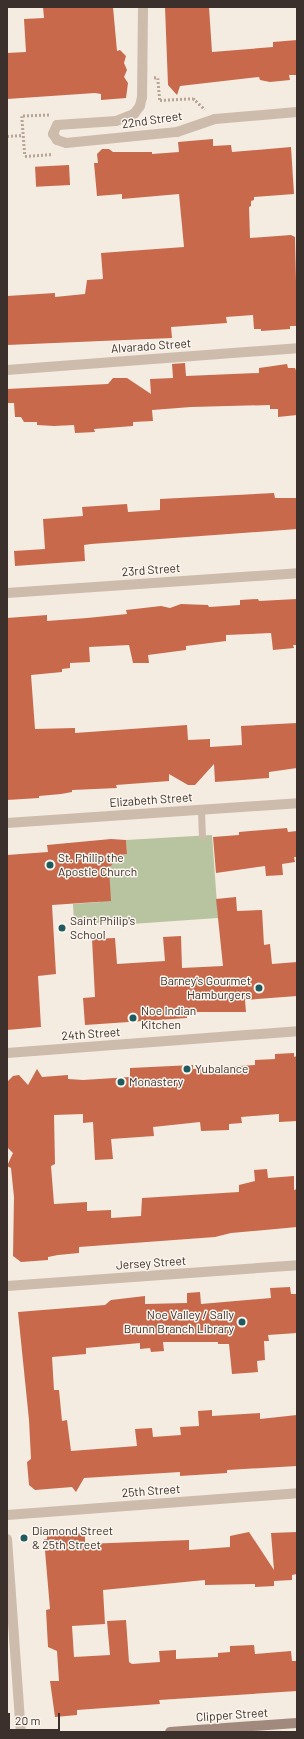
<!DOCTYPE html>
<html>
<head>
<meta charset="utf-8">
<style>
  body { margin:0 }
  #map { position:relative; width:304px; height:1739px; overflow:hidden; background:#f4ebe1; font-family:Barlow,sans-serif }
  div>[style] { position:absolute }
  .green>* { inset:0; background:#b8c4a0 }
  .building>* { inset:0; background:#c8694b; transform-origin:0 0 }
  .path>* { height:2.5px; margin-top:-1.25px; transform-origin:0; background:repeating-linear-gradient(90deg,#b9a596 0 2px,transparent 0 4px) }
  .lane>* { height:7px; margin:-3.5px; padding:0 3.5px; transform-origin:3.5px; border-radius:3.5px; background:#cdbbac }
  .street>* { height:10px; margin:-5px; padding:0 5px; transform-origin:5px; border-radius:5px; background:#cdbbac }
  .secondary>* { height:10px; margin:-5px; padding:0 5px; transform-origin:5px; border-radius:5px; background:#a18a7d }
  .dots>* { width:11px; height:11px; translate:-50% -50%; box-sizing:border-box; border:2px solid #fbf5ee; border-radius:50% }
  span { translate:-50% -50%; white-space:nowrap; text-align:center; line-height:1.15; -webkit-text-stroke:3px #fbf5ee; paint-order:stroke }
  .street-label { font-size:12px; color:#3b302b }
  .poi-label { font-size:12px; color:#3b302b }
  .left { translate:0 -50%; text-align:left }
  .right { translate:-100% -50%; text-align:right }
  .frame { position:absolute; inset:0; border:8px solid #3b302b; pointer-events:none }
  .scale { position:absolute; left:8px; top:1713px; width:52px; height:18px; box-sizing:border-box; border:2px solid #3b302b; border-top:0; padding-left:5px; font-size:12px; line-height:14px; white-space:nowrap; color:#3b302b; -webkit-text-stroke:3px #fbf5ee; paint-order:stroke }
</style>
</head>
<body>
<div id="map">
  <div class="green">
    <i style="clip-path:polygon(212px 835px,218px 918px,131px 924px,130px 921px,74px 924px,73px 904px,100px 902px,98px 875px,108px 862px,120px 855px,127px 854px,126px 840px)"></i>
  </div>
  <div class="building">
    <i style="clip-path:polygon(43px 7px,113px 7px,117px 51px,120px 50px,126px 56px,124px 63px,127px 70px,124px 77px,128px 83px,126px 98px,101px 100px,101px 94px,95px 93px,7px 99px,7px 53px,26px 52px,24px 19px,44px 18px)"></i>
    <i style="clip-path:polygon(165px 7px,209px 7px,212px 52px,273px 47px,273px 42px,297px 40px,297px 75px,289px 75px,290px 80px,270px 82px,260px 80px,259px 77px,180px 86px,177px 95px,168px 85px)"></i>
    <i style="clip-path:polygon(213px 139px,213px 146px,231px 145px,232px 152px,291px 147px,294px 194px,254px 197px,254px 200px,251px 201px,251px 206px,249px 207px,250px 238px,291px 235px,295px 237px,297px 326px,290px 326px,290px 329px,261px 331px,261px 329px,254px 329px,253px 315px,226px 317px,227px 323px,171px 327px,172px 338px,7px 345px,7px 296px,55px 293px,55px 297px,85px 294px,87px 280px,103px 279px,101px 253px,184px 247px,179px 194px,122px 199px,122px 194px,97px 196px,94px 163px,98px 163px,97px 154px,102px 149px,109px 149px,113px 152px,152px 152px,152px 154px,179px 152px,178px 142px)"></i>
    <i style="left:69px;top:165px;width:20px;height:34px;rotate:87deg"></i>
    <i style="clip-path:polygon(185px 363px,186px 376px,259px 373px,259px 368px,287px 364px,288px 368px,295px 368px,297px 373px,297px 415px,278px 417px,278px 409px,270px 409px,270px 405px,191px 407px,152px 410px,153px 421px,133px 422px,133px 426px,94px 429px,95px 432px,75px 433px,74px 425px,54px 426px,37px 425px,37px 422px,24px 422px,21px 417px,15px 417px,14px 403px,7px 403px,7px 389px,108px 384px,113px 378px,127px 378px,151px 394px,150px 379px,173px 378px,172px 364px)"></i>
    <i style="clip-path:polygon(274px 493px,275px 498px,297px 498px,297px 529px,91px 544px,84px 545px,85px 561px,15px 566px,14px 551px,45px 549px,43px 519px,83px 516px,82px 507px,127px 504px,128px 512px,160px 510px,160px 499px)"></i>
    <i style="clip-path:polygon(258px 599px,259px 601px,297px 599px,297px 645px,293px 645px,294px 648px,273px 650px,271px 633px,226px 635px,226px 641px,186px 646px,186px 650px,148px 655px,149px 663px,133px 663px,129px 645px,89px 647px,90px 662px,70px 663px,70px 668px,62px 669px,62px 672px,31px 675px,35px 729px,75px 728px,75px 733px,187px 725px,188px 740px,210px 739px,210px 747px,242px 745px,241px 726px,297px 723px,297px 768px,269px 772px,269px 778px,215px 782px,214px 764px,195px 785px,188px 785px,169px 774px,169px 781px,116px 785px,117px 788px,72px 790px,72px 792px,61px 794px,39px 796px,39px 798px,7px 800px,7px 618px,47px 615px,47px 621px,87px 618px,127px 614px,126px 610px,161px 606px,170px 608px,181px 604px,208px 605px,209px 607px,240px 605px,240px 600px)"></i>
    <i style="clip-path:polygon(287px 828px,288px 832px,297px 831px,297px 857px,294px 857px,295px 862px,282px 864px,283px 875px,266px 876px,265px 866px,216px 873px,213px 837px,239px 835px,239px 832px)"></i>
    <i style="clip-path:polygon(111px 839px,126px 840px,127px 854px,120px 855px,109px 868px,111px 901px,52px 905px,56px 974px,38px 976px,41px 1027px,7px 1030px,7px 855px,48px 852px,47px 845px)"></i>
    <i style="clip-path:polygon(236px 897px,237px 911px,262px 910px,264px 945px,270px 944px,272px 964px,297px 962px,297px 996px,245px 1000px,246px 1012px,187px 1012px,187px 1018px,85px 1025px,83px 998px,95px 997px,92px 939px,115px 938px,117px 964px,165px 961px,163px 937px,181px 936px,182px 968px,223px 966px,216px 899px)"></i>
    <i style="clip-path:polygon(294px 1053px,294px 1057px,297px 1056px,297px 1121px,279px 1122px,279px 1114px,241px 1117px,242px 1123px,229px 1124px,229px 1130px,201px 1131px,200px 1122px,153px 1127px,154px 1136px,111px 1139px,113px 1159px,95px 1160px,93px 1122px,83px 1123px,83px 1114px,54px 1115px,55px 1164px,51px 1166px,54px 1204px,87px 1202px,87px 1211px,111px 1210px,111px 1218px,141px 1216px,142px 1198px,239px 1192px,239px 1185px,255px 1181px,254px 1170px,267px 1169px,268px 1178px,294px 1176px,294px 1190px,297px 1189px,297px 1227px,231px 1233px,215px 1237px,79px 1247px,79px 1253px,58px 1255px,48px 1257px,48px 1260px,21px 1262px,13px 1256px,14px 1197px,11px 1168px,7px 1166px,13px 1153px,7px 1147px,7px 1082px,13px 1076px,19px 1075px,28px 1085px,37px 1069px,42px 1077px,68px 1075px,68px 1079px,83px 1080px,130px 1077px,130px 1068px,193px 1065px,193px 1069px,255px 1065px,255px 1060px,275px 1059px,275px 1054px)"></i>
    <i style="clip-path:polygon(290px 1287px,291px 1294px,297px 1294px,297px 1333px,268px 1335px,269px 1341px,264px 1341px,265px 1360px,257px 1361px,258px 1372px,232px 1374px,229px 1344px,218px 1344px,218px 1342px,163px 1342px,164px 1351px,151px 1352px,150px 1348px,140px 1349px,140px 1343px,86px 1348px,86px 1354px,52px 1357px,54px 1390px,59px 1390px,62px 1421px,67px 1420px,71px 1451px,137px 1446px,135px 1429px,152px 1428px,153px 1437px,181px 1435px,180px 1427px,199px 1426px,198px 1411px,212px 1410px,212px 1416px,260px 1413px,260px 1419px,297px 1415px,297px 1466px,227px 1470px,227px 1473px,180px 1476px,180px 1472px,84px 1478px,76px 1492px,72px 1487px,35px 1490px,29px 1485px,27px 1462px,31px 1459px,29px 1420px,18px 1312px,105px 1305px,111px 1300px,145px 1296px,145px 1304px,187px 1303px,187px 1293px,200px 1292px,201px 1304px,271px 1298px,270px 1288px)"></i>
    <i style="clip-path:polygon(249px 1532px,274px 1570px,271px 1533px,297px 1532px,297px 1574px,292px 1575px,292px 1580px,274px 1581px,274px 1586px,255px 1587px,255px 1584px,205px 1585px,205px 1580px,103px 1590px,105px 1624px,72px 1626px,74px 1657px,110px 1655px,107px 1621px,126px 1620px,129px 1662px,132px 1664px,160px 1662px,159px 1651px,176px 1650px,176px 1659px,218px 1657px,218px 1653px,230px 1652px,230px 1646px,254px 1645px,255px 1654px,291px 1651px,292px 1661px,297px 1661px,297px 1691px,159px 1700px,160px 1704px,77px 1710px,77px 1715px,55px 1717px,50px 1681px,59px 1681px,57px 1651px,48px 1647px,46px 1610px,50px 1609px,44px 1539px,47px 1539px,47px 1535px,85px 1533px,85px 1544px,189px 1540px,189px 1550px,230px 1547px,230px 1536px)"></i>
  </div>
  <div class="path">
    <i style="left:154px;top:77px;width:4px;rotate:14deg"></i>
    <i style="left:158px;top:78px;width:22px;rotate:85deg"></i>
    <i style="left:160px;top:100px;width:33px;rotate:-3deg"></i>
    <i style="left:193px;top:98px;width:16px;rotate:43deg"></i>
    <i style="left:49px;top:115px;width:27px;rotate:178deg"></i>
    <i style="left:22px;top:116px;width:40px;rotate:85.7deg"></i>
    <i style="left:25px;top:156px;width:28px;rotate:-4deg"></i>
    <i style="left:7px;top:136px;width:16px;rotate:-4deg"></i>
  </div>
  <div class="lane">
    <i style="left:201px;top:810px;width:26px;rotate:88deg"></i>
  </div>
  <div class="street">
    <i style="left:143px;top:7px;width:90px;rotate:90.6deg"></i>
    <i style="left:142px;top:97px;width:9px;rotate:103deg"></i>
    <i style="left:140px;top:106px;width:10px;rotate:127deg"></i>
    <i style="left:134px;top:114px;width:19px;rotate:159deg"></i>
    <i style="left:116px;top:121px;width:59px;rotate:176.1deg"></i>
    <i style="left:57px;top:125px;width:10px;rotate:114deg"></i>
    <i style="left:53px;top:134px;width:7px;rotate:56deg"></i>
    <i style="left:57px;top:140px;width:9px;rotate:18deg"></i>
    <i style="left:66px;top:143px;width:112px;rotate:-5.7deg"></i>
    <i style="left:177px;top:132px;width:40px;rotate:-18.9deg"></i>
    <i style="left:215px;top:119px;width:82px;rotate:-4.9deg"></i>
    <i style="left:7px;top:370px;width:291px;rotate:-4.3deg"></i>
    <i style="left:7px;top:593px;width:291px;rotate:-3.9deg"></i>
    <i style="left:7px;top:823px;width:291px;rotate:-3.9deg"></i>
    <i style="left:7px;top:1053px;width:291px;rotate:-4.3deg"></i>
    <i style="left:7px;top:1286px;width:291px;rotate:-4.1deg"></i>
    <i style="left:7px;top:1515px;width:291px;rotate:-4.3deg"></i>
    <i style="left:7px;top:1539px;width:194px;rotate:85.9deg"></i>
  </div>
  <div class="secondary">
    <i style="left:170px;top:1732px;width:127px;rotate:-4.1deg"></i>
  </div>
  <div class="dots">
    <i style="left:50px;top:865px;background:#1f5a5e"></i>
    <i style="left:62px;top:928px;background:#1f5a5e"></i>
    <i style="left:259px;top:988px;background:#1f5a5e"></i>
    <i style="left:133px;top:1018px;background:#1f5a5e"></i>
    <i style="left:187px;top:1069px;background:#1f5a5e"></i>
    <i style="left:121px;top:1082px;background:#1f5a5e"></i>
    <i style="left:242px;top:1322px;background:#1f5a5e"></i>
    <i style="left:24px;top:1538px;background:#1f5a5e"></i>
  </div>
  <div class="street-label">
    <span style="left:152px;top:120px;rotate:-8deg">22nd Street</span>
    <span style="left:151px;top:346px;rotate:-4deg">Alvarado Street</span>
    <span style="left:151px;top:570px;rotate:-4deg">23rd Street</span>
    <span style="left:151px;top:800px;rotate:-4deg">Elizabeth Street</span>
    <span style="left:91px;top:1034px;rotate:-4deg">24th Street</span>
    <span style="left:151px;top:1263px;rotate:-4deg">Jersey Street</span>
    <span style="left:151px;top:1491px;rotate:-4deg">25th Street</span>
    <span style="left:232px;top:1715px;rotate:-4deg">Clipper Street</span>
  </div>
  <div class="poi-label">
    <span class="left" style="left:58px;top:865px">St. Philip the<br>Apostle Church</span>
    <span class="left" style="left:70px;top:928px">Saint Philip's<br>School</span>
    <span class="right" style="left:251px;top:988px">Barney's Gourmet<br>Hamburgers</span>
    <span class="left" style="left:141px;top:1018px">Noe Indian<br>Kitchen</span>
    <span class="left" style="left:195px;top:1069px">Yubalance</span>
    <span class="left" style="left:129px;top:1082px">Monastery</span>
    <span class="right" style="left:234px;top:1322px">Noe Valley / Sally<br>Brunn Branch Library</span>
    <span class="left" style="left:32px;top:1538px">Diamond Street<br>&amp; 25th Street</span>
  </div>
  <div class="frame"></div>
  <div class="scale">20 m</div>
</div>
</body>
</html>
